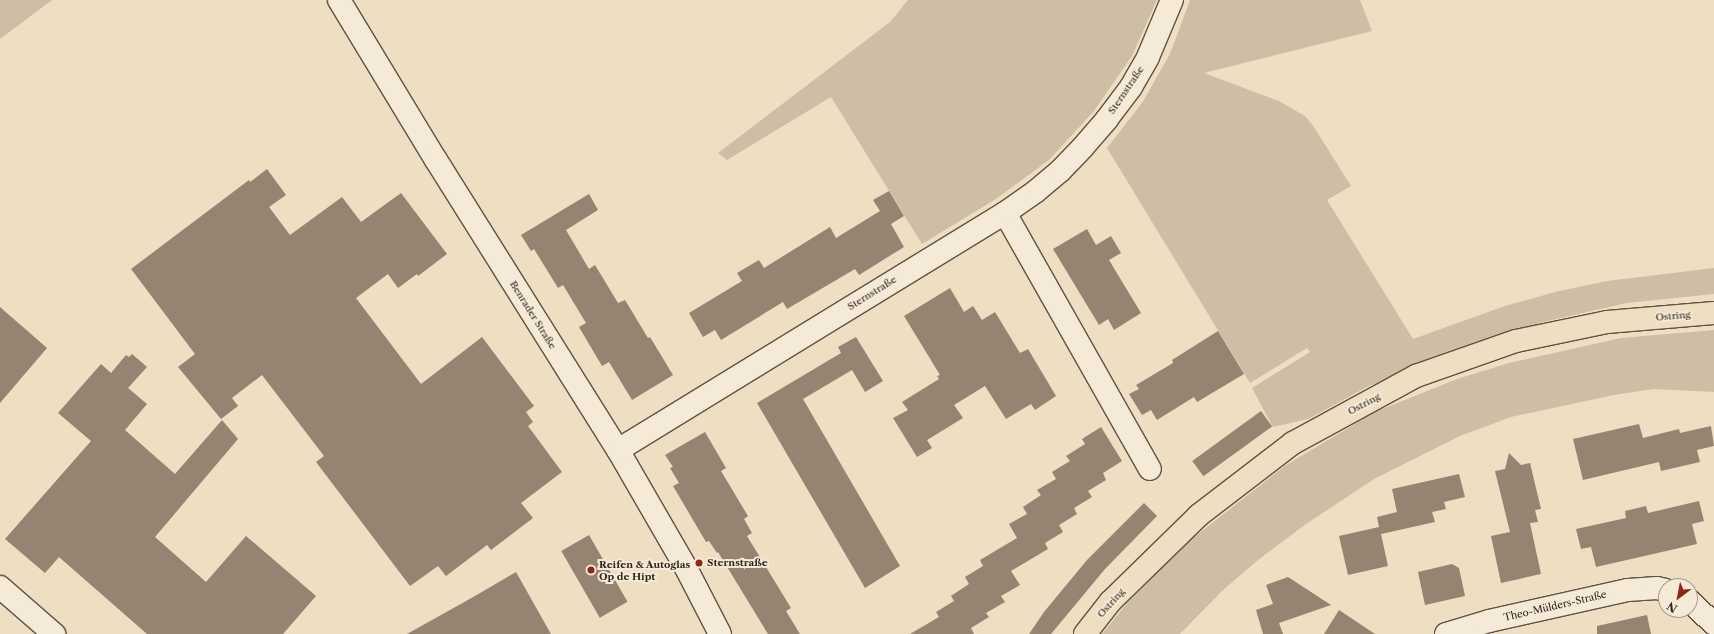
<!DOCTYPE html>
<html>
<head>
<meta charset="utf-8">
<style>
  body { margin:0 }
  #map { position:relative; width:1714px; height:634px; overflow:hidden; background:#eedec2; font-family:"Libre Caslon Text",serif }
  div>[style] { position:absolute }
  .green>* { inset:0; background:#cebea5 }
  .building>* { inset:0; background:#948471; transform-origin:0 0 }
  .roads { filter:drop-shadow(1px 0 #615244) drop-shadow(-1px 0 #615244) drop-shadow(0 1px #615244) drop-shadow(0 -1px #615244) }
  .minor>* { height:22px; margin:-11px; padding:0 11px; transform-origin:11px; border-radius:11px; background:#f4ead7 }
  .major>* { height:22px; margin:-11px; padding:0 11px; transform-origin:11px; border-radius:11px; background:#eedec2 }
  .dots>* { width:11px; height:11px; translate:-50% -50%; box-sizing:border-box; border:2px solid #f4ead7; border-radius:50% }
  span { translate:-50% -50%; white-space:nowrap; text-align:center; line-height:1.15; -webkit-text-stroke:4px #f4ead7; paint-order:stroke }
  .street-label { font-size:10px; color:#32231a }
  .poi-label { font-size:10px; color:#32231a; font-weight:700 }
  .left { translate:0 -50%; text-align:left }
  .north { position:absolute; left:1658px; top:578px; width:40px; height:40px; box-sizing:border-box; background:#f4ead7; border:1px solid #a69a8b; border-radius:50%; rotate:212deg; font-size:11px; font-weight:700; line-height:16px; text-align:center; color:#32231a }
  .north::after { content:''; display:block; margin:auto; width:14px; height:18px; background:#8f2418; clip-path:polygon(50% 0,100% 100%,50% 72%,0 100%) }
</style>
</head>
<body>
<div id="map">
  <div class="green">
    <i style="clip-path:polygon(0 0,52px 0,0 39px)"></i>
    <i style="clip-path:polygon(908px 0,1157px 0,1132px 56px,1094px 111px,1049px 160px,996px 199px,922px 244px,831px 97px,727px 160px,718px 153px,890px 22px)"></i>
    <i style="clip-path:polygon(1190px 0,1360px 0,1372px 31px,1204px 73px,1279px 101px,1305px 116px,1314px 127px,1351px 186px,1327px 200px,1413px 339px,1505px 306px,1555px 292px,1607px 281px,1714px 268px,1714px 294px,1627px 303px,1543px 322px,1465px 346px,1369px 386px,1308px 419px,1273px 427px,1252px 388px,1310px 352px,1307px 348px,1250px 383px,1107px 148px,1142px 103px,1170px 54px)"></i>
    <i style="clip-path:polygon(1714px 330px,1714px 392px,1653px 389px,1614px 395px,1511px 417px,1460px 436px,1374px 479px,1306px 524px,1258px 560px,1223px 590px,1180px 634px,1102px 634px,1128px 602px,1188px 542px,1286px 465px,1375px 412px,1457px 379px,1509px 363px,1621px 338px)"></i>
  </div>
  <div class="building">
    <i style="clip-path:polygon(267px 169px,286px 195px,269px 207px,290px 235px,342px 197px,361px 222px,401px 193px,447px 254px,418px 276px,417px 274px,398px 288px,388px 274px,356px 298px,421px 384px,482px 337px,534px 406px,526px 412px,533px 422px,528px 426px,562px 472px,521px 503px,533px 518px,491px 550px,487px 545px,446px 576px,438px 566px,410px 586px,316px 462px,324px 456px,262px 375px,232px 398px,238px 406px,221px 419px,178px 367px,195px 354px,131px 269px,249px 180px,250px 182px)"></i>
    <i style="clip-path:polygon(889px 191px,904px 216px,891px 224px,904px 247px,859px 275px,855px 269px,787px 309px,783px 302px,721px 340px,715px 330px,703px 337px,689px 313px,742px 281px,737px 273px,759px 260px,764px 268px,830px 227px,836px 238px,880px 211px,873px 200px)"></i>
    <i style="clip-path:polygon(589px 194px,598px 210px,566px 230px,589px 269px,595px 265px,618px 303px,625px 300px,648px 338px,650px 337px,673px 375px,632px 400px,609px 362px,602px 366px,579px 327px,586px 323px,563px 285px,558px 288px,534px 249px,531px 251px,521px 235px)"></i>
    <i style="clip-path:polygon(1087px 229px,1096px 245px,1111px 236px,1121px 253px,1109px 260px,1141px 313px,1114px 330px,1108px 319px,1099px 325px,1053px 249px)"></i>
    <i style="clip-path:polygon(950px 288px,964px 312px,973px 306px,982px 320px,995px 312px,1020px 353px,1028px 349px,1056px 396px,1035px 410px,1031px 404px,1006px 419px,985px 386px,954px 405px,963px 418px,927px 440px,932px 448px,917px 457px,893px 418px,908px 410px,902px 402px,939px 379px,937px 376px,940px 375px,904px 316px)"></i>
    <i style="clip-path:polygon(0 307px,47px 348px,0 403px)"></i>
    <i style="clip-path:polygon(1218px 331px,1244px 374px,1197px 402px,1194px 397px,1157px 420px,1151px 410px,1142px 415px,1129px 394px,1139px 389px,1136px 385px,1173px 363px,1172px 360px)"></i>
    <i style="clip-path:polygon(856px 337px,883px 381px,865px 392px,852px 370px,803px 399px,900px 566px,865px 588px,757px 403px,841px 353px,838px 347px)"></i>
    <i style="clip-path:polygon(132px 354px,147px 367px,128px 388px,147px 404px,125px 430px,175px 474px,222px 420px,238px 439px,155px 537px,206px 582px,246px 536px,316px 596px,283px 634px,147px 634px,59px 557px,45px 573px,5px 539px,91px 441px,58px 413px,101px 364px,111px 373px,126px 355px,129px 357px)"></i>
    <i style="left:1261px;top:411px;width:19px;height:85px;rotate:54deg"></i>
    <i style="clip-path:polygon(1639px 424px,1643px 438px,1679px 429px,1680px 433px,1711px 426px,1714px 446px,1697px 450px,1700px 462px,1661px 471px,1659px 462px,1583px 480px,1573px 439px)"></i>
    <i style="clip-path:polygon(1101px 427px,1122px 461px,1103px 473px,1106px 480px,1088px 491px,1092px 497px,1074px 508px,1077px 514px,1059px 525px,1063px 532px,1045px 543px,1048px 549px,1011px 571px,1020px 585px,1001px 596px,1005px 602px,986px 613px,989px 617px,971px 628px,974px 634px,910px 634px,939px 617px,936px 612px,954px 601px,951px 596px,969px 584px,965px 577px,983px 566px,980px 560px,1017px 538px,1009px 524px,1027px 514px,1023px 507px,1041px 495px,1037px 490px,1056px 479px,1052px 472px,1070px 461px,1066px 456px,1085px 444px,1082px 439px)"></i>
    <i style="clip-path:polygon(705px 432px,726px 468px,721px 471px,748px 516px,744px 519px,752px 533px,747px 536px,791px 608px,786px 611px,800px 634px,768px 634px,718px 552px,717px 553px,709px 541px,706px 542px,673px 486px,679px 483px,670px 468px,673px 467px,665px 455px)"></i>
    <i style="clip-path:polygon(1509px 453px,1521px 465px,1530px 463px,1541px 509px,1535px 510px,1538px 522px,1530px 523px,1541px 574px,1501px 583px,1491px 536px,1510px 532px,1495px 471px,1505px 469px)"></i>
    <i style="clip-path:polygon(1459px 474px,1465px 497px,1444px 502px,1446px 509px,1432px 512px,1435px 522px,1381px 534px,1388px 566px,1348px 575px,1339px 536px,1379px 527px,1377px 517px,1397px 512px,1392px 489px)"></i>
    <i style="clip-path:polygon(1699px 501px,1704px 521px,1692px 524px,1697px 544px,1596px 567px,1591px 547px,1581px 549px,1576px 529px,1626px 518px,1625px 511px,1646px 506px,1648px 513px)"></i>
    <i style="clip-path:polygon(1144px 503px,1157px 516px,1105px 569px,1051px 634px,1029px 634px,1044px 612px,1087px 560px)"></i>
    <i style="left:589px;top:535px;width:77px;height:32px;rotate:60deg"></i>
    <i style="clip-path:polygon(1452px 564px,1459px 568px,1465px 596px,1425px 605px,1418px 572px)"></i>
    <i style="clip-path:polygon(516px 572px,551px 634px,407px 634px,475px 596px)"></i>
    <i style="clip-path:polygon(1288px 577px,1331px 605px,1279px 623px,1283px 634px,1263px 634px,1256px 610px,1273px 604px,1266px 585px)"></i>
    <i style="clip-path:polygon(1339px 610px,1375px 634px,1324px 634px)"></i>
    <i style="clip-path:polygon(1647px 615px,1651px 634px,1597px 634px,1597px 626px)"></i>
  </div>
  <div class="roads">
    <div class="minor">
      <i style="left:339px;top:0;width:187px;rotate:58.8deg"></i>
      <i style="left:436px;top:160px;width:342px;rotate:57.9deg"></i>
      <i style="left:618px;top:450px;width:136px;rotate:60deg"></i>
      <i style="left:686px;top:568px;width:74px;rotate:62.7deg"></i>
      <i style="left:1005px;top:213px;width:294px;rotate:60.5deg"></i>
      <i style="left:618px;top:450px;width:454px;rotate:-31.5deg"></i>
      <i style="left:1005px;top:213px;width:37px;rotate:-35deg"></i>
      <i style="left:1035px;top:192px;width:33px;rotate:-40deg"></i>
      <i style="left:1060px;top:171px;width:33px;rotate:-46deg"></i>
      <i style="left:1083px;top:147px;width:37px;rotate:-49deg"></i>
      <i style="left:1107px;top:119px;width:40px;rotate:-53deg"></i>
      <i style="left:1131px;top:87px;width:34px;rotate:-60deg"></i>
      <i style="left:1148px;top:57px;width:62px;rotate:-67.2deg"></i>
      <i style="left:0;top:587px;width:72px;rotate:41deg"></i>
      <i style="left:1690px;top:601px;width:33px;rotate:44deg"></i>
      <i style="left:1446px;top:634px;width:45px;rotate:-16.8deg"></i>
      <i style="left:1489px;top:621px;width:142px;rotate:-12.6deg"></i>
      <i style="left:1628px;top:590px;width:29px;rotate:-4deg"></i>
      <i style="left:1657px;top:588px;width:9px;rotate:13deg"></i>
    </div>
    <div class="major">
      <i style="left:1085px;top:634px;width:41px;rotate:-52deg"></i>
      <i style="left:1110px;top:602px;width:124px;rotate:-44.3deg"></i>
      <i style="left:1199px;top:515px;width:118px;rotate:-37.5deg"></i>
      <i style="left:1293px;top:443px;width:140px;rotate:-28.6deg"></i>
      <i style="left:1416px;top:376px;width:106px;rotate:-19.3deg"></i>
      <i style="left:1516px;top:341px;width:93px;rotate:-11.8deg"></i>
      <i style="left:1607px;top:322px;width:107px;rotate:-4.8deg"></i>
    </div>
  </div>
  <div class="dots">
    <i style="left:699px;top:563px;background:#8f2418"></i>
    <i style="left:591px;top:570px;background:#8f2418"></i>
  </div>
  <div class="street-label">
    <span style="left:1126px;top:90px;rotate:-56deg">Sternstraße</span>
    <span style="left:872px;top:293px;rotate:-32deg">Sternstraße</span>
    <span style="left:533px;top:315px;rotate:58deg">Benrader Straße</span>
    <span style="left:1673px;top:316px;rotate:-5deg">Ostring</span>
    <span style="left:1364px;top:404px;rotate:-28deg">Ostring</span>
    <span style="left:1111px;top:603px;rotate:-48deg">Ostring</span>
    <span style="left:1555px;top:606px;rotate:-13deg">Theo-Mülders-Straße</span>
  </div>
  <div class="poi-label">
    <span class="left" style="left:707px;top:563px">Sternstraße</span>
    <span class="left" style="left:599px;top:570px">Reifen &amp; Autoglas<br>Op de Hipt</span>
  </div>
  <div class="north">N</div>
</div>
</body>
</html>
